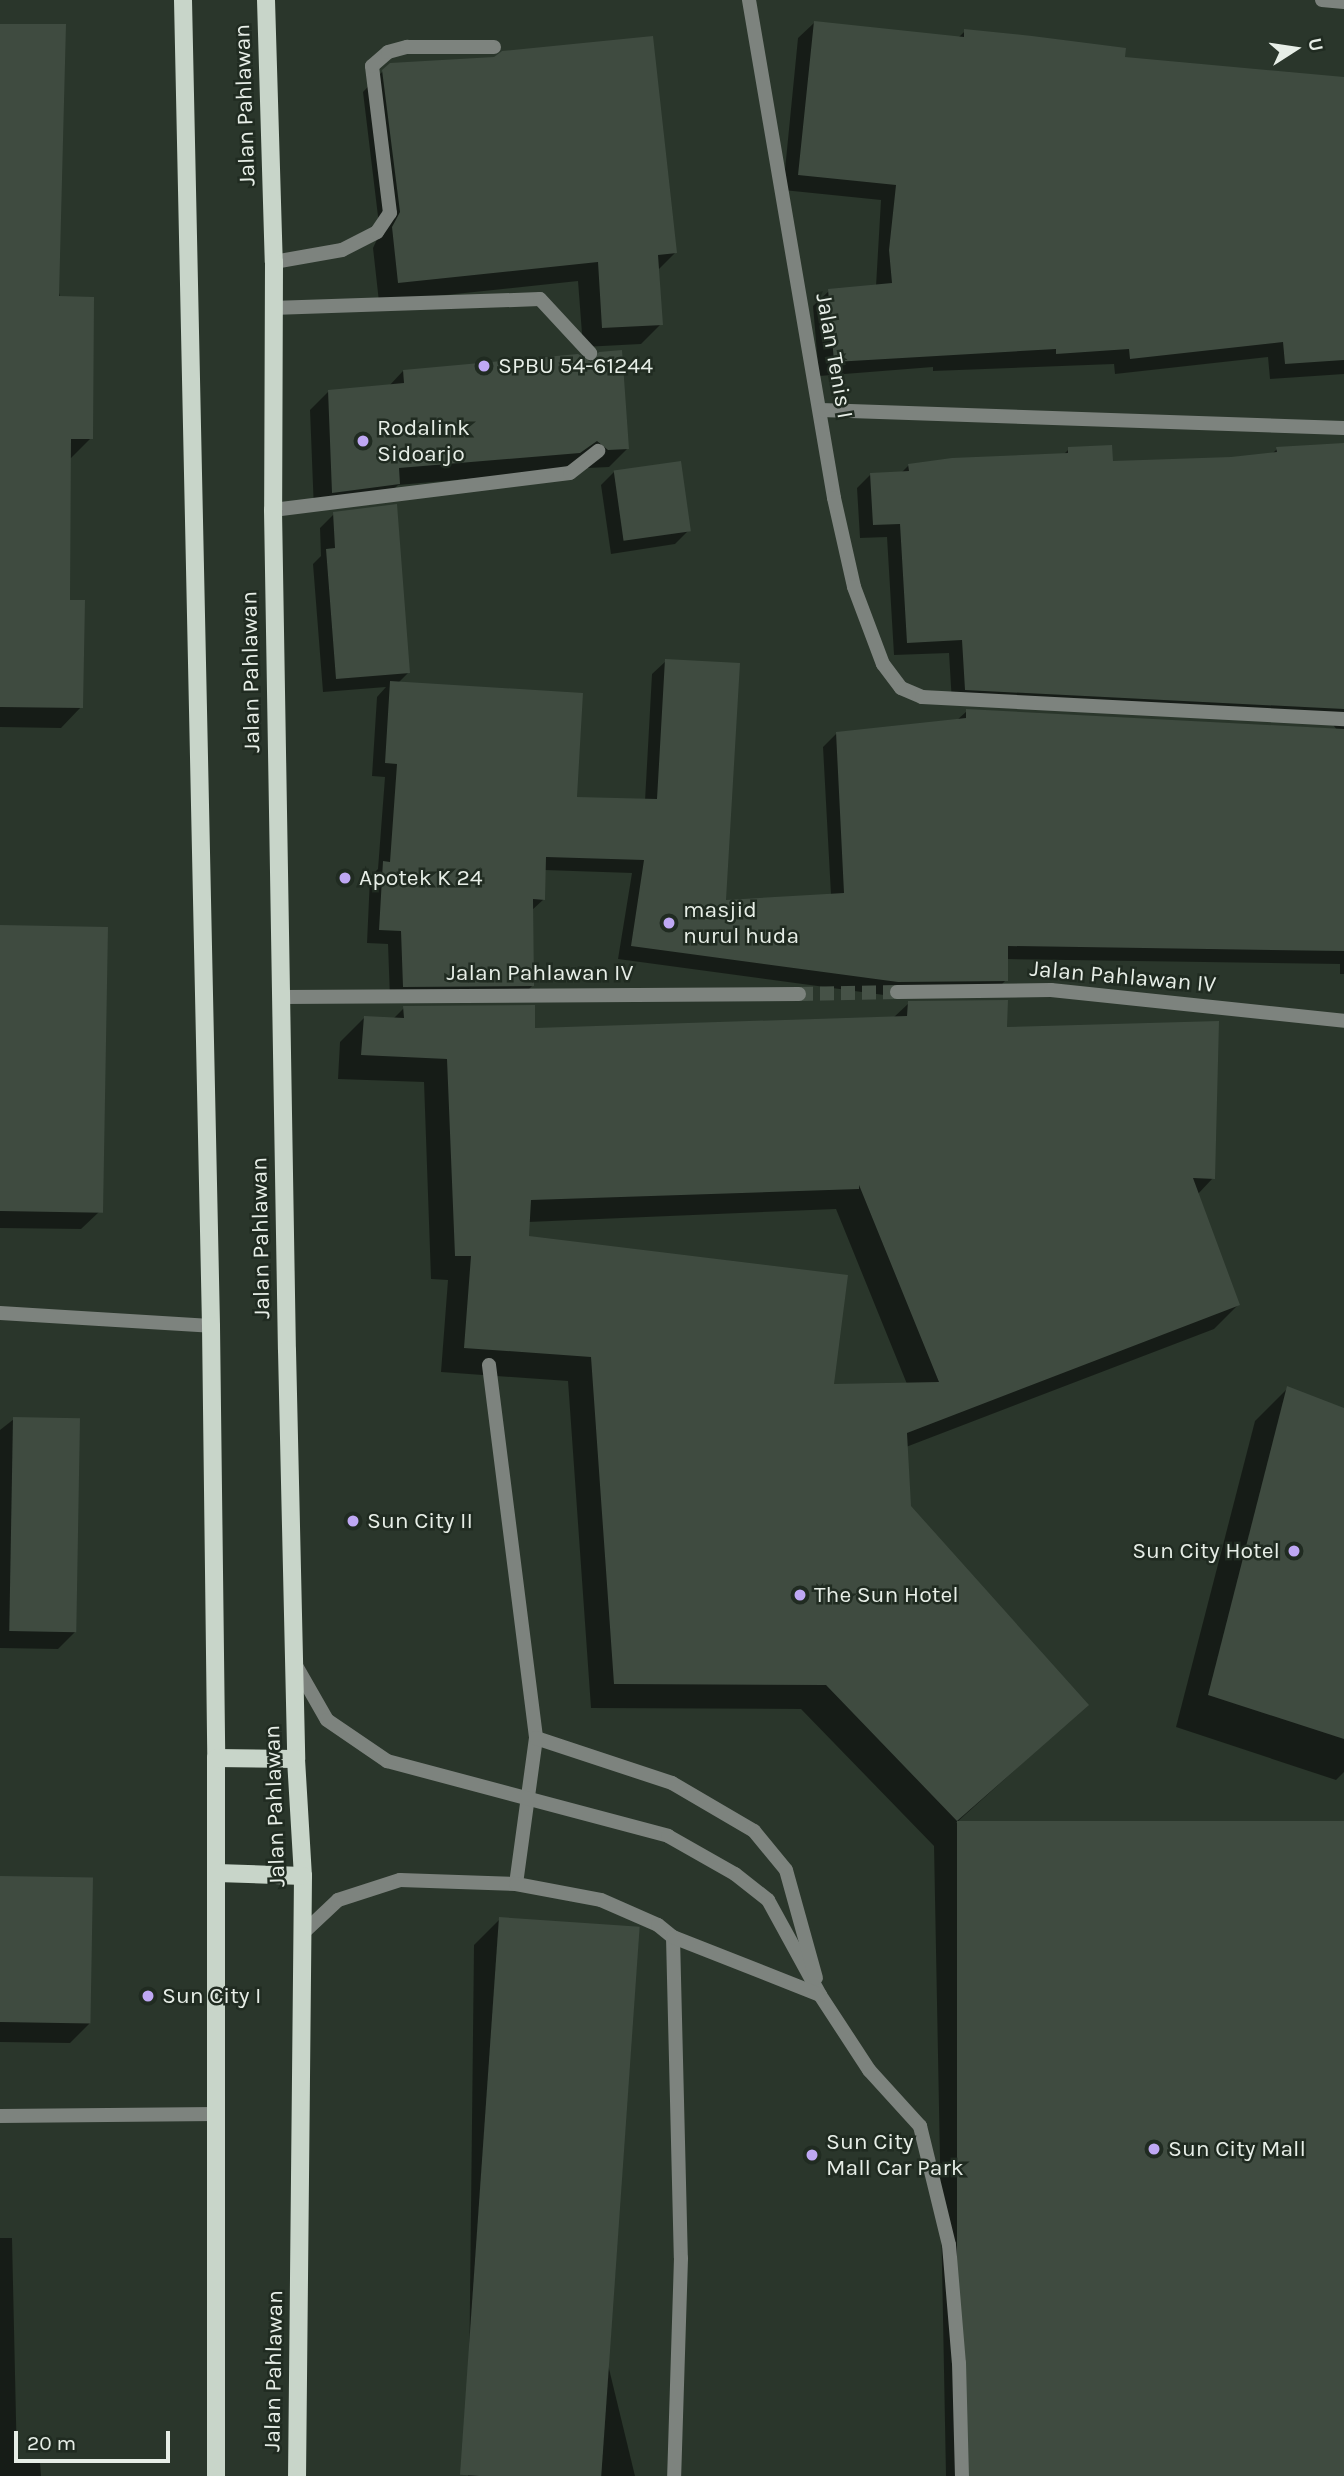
<!DOCTYPE html>
<html>
<head>
<meta charset="utf-8">
<style>
  body { margin:0 }
  #map { position:relative; width:1344px; height:2476px; overflow:hidden; background:#2a362b; font-family:Karla,sans-serif }
  div>[style] { position:absolute }
  .shadow>* { inset:0; background:#0007 }
  .building>* { inset:0; background:#3f4b40; transform-origin:0 0 }
  .minor-tunnel>* { height:14px; margin-top:-7px; transform-origin:0; background:repeating-linear-gradient(90deg,#465247 0 14px,transparent 0 21px) }
  .service>* { height:14px; margin:-7px; padding:0 7px; transform-origin:7px; border-radius:7px; background:#7d837e }
  .minor>* { height:14px; margin:-7px; padding:0 7px; transform-origin:7px; border-radius:7px; background:#7d837e }
  .primary>* { height:18px; margin:-9px; padding:0 9px; transform-origin:9px; border-radius:9px; background:#c8d5c9 }
  .dots>* { width:19px; height:19px; translate:-50% -50%; box-sizing:border-box; border:4px solid #202b21; border-radius:50% }
  span { translate:-50% -50%; white-space:nowrap; text-align:center; line-height:1.15; -webkit-text-stroke:5px #202b21; paint-order:stroke }
  .street-label { font-size:23px; color:#e7eee7 }
  .poi-label { font-size:23px; color:#e7eee7 }
  .left { translate:0 -50%; text-align:left }
  .right { translate:-100% -50%; text-align:right }
  .north { position:absolute; left:1260px; top:14px; width:70px; height:70px; -webkit-text-stroke:5px #202b21; paint-order:stroke; rotate:78deg; font-size:19px; font-weight:700; line-height:28px; text-align:center; color:#e7eee7 }
  .north::after { content:''; display:block; margin:auto; width:24px; height:32px; background:#e7eee7; clip-path:polygon(50% 0,100% 100%,50% 72%,0 100%) }
  .scale { position:absolute; left:14px; top:2431px; width:156px; height:32px; box-sizing:border-box; border:4px solid #e7eee7; border-top:0; padding-left:9px; font-size:21px; line-height:24px; white-space:nowrap; color:#e7eee7; -webkit-text-stroke:5px #202b21; paint-order:stroke }
</style>
</head>
<body>
<div id="map">
  <div class="shadow">
    <i style="clip-path:polygon(814px 23px,958px 38px,965px 31px,1123px 58px,1344px 79px,1344px 374px,1270px 379px,1268px 357px,1115px 374px,1114px 364px,933px 371px,933px 367px,819px 376px,813px 306px,829px 291px,876px 286px,881px 200px,783px 190px,798px 38px)"></i>
    <i style="clip-path:polygon(0 25px,91px 438px,69px 460px,68px 601px,81px 707px,61px 728px,0 727px)"></i>
    <i style="clip-path:polygon(383px 71px,675px 253px,658px 270px,661px 324px,641px 344px,583px 347px,578px 281px,379px 302px,373px 248px,380px 233px,363px 92px)"></i>
    <i style="clip-path:polygon(403px 371px,628px 448px,609px 467px,588px 468px,578px 459px,560px 471px,398px 485px,380px 503px,314px 511px,310px 410px,329px 391px,388px 387px)"></i>
    <i style="clip-path:polygon(1344px 447px,1344px 974px,1340px 974px,1340px 964px,1006px 959px,1006px 980px,992px 994px,884px 995px,618px 959px,632px 873px,544px 870px,544px 899px,531px 911px,533px 985px,519px 999px,390px 999px,388px 944px,367px 943px,370px 877px,378px 869px,385px 777px,372px 776px,377px 697px,386px 687px,323px 692px,313px 564px,321px 556px,320px 528px,334px 514px,408px 673px,397px 684px,576px 799px,645px 801px,652px 674px,666px 661px,724px 901px,831px 895px,823px 747px,837px 733px,956px 721px,967px 711px,1337px 730px,1331px 722px,952px 703px,949px 653px,894px 655px,887px 537px,860px 538px,857px 488px,871px 474px,901px 473px,909px 465px,1063px 455px,1069px 449px,1111px 463px,1231px 459px,1271px 455px,1277px 449px)"></i>
    <i style="clip-path:polygon(615px 471px,689px 530px,675px 544px,611px 554px,601px 485px)"></i>
    <i style="clip-path:polygon(0 926px,99px 1212px,81px 1229px,0 1228px)"></i>
    <i style="clip-path:polygon(evenodd,909px 1003px,1006px 1028px,1213px 1178px,1197px 1195px,1238px 1305px,1214px 1329px,906px 1447px,910px 1507px,1087px 1705px,956px 1823px,1344px 1824px,1344px 2476px,946px 2476px,934px 1846px,801px 1709px,591px 1708px,568px 1381px,441px 1372px,448px 1280px,431px 1279px,424px 1082px,338px 1079px,340px 1042px,364px 1018px,393px 1019px,404px 1008px,533px 1030px,893px 1018px,909px 1003px,836px 1209px,907px 1384px,832px 1386px,528px 1237px,528px 1222px,836px 1209px)"></i>
    <i style="clip-path:polygon(1288px 1388px,1344px 1409px,1344px 1772px,1336px 1780px,1176px 1727px,1255px 1421px)"></i>
    <i style="clip-path:polygon(14px 1419px,75px 1632px,58px 1649px,0 1648px,0 1430px)"></i>
    <i style="clip-path:polygon(0 1878px,90px 2023px,70px 2043px,0 2042px)"></i>
    <i style="clip-path:polygon(500px 1919px,635px 2476px,468px 2476px,474px 1945px)"></i>
    <i style="clip-path:polygon(0 2238px,12px 2238px,17px 2463px,40px 2463px,41px 2476px,0 2476px)"></i>
  </div>
  <div class="building">
    <i style="clip-path:polygon(814px 21px,964px 37px,964px 29px,1032px 36px,1126px 48px,1125px 57px,1344px 77px,1344px 360px,1285px 364px,1283px 342px,1130px 359px,1129px 349px,1056px 354px,1056px 349px,834px 362px,828px 289px,892px 283px,889px 250px,896px 185px,798px 175px)"></i>
    <i style="clip-path:polygon(0 24px,66px 24px,59px 296px,94px 297px,93px 439px,71px 439px,70px 600px,85px 600px,83px 708px,0 707px)"></i>
    <i style="clip-path:polygon(653px 36px,677px 253px,658px 255px,663px 325px,602px 328px,598px 262px,398px 283px,392px 227px,400px 212px,382px 70px,390px 63px,494px 57px,502px 51px)"></i>
    <i style="clip-path:polygon(622px 350px,629px 449px,608px 450px,597px 441px,580px 453px,399px 468px,400px 484px,332px 493px,328px 390px,404px 383px,403px 370px,578px 354px,591px 362px,599px 352px)"></i>
    <i style="clip-path:polygon(1344px 443px,1344px 709px,965px 690px,962px 640px,907px 643px,900px 524px,873px 525px,870px 473px,909px 471px,908px 464px,952px 458px,1068px 453px,1068px 447px,1112px 445px,1113px 461px,1231px 457px,1277px 452px,1276px 447px)"></i>
    <i style="left:681px;top:461px;width:71px;height:68px;rotate:82deg"></i>
    <i style="clip-path:polygon(397px 504px,410px 673px,336px 679px,326px 549px,335px 548px,333px 512px)"></i>
    <i style="clip-path:polygon(665px 659px,740px 663px,726px 900px,844px 893px,836px 732px,966px 718px,966px 709px,1344px 729px,1344px 951px,1008px 946px,1008px 981px,898px 982px,631px 946px,644px 860px,546px 857px,545px 900px,533px 899px,534px 986px,403px 987px,401px 931px,379px 930px,383px 861px,390px 862px,397px 764px,385px 763px,390px 681px,583px 693px,577px 797px,657px 799px)"></i>
    <i style="left:0;top:925px;width:108px;height:286px;rotate:1deg"></i>
    <i style="clip-path:polygon(evenodd,1008px 1000px,1007px 1027px,1219px 1021px,1215px 1179px,1193px 1178px,1240px 1305px,907px 1433px,911px 1506px,1089px 1705px,957px 1821px,826px 1685px,614px 1684px,591px 1357px,464px 1348px,471px 1256px,455px 1256px,447px 1059px,361px 1055px,364px 1016px,404px 1018px,403px 1006px,535px 1005px,535px 1028px,907px 1016px,908px 1001px,1008px 1000px,859px 1185px,939px 1382px,834px 1384px,848px 1275px,529px 1236px,531px 1200px,859px 1189px,859px 1185px)"></i>
    <i style="clip-path:polygon(1287px 1386px,1344px 1408px,1344px 1739px,1208px 1695px)"></i>
    <i style="left:13px;top:1417px;width:67px;height:214px;rotate:1deg"></i>
    <i style="left:957px;top:1821px;width:387px;height:655px"></i>
    <i style="left:0;top:1876px;width:93px;height:146px;rotate:1deg"></i>
    <i style="left:499px;top:1917px;width:141px;height:559px;rotate:4deg"></i>
  </div>
  <div class="minor-tunnel">
    <i style="left:799px;top:994px;width:98px;rotate:-1.2deg"></i>
  </div>
  <div class="service">
    <i style="left:274px;top:262px;width:69px;rotate:-10deg"></i>
    <i style="left:342px;top:250px;width:39px;rotate:-27deg"></i>
    <i style="left:377px;top:232px;width:23px;rotate:-56deg"></i>
    <i style="left:390px;top:213px;width:148px;rotate:-97deg"></i>
    <i style="left:372px;top:66px;width:21px;rotate:-41deg"></i>
    <i style="left:388px;top:52px;width:20px;rotate:-15deg"></i>
    <i style="left:407px;top:47px;width:87px"></i>
    <i style="left:272px;top:308px;width:268px;rotate:-1.9deg"></i>
    <i style="left:540px;top:299px;width:74px;rotate:47.2deg"></i>
    <i style="left:273px;top:510px;width:299px;rotate:-7.1deg"></i>
    <i style="left:570px;top:473px;width:36px;rotate:-38deg"></i>
    <i style="left:489px;top:1365px;width:376px;rotate:82.8deg"></i>
    <i style="left:536px;top:1738px;width:147px;rotate:97.8deg"></i>
    <i style="left:295px;top:1664px;width:64px;rotate:60.3deg"></i>
    <i style="left:327px;top:1720px;width:73px;rotate:34.3deg"></i>
    <i style="left:387px;top:1761px;width:291px;rotate:14.9deg"></i>
    <i style="left:668px;top:1836px;width:77px;rotate:29.6deg"></i>
    <i style="left:735px;top:1874px;width:42px;rotate:38.2deg"></i>
    <i style="left:768px;top:1900px;width:108px;rotate:61.3deg"></i>
    <i style="left:820px;top:1995px;width:90px;rotate:56.8deg"></i>
    <i style="left:869px;top:2070px;width:76px;rotate:47.7deg"></i>
    <i style="left:920px;top:2126px;width:122px;rotate:76.3deg"></i>
    <i style="left:949px;top:2245px;width:118px;rotate:85.2deg"></i>
    <i style="left:959px;top:2363px;width:113px;rotate:88.5deg"></i>
    <i style="left:536px;top:1738px;width:143px;rotate:18.3deg"></i>
    <i style="left:672px;top:1783px;width:95px;rotate:30.3deg"></i>
    <i style="left:754px;top:1831px;width:50px;rotate:50.6deg"></i>
    <i style="left:786px;top:1870px;width:112px;rotate:74.5deg"></i>
    <i style="left:303px;top:1933px;width:48px;rotate:-43.3deg"></i>
    <i style="left:338px;top:1900px;width:65px;rotate:-17.9deg"></i>
    <i style="left:400px;top:1880px;width:116px;rotate:2deg"></i>
    <i style="left:516px;top:1884px;width:86px;rotate:10.7deg"></i>
    <i style="left:601px;top:1900px;width:62px;rotate:23.7deg"></i>
    <i style="left:658px;top:1925px;width:19px;rotate:39deg"></i>
    <i style="left:673px;top:1937px;width:321px;rotate:88.6deg"></i>
    <i style="left:681px;top:2258px;width:218px;rotate:91.8deg"></i>
    <i style="left:673px;top:1937px;width:158px;rotate:21.5deg"></i>
  </div>
  <div class="minor">
    <i style="left:749px;top:0;width:505px;rotate:80.31deg"></i>
    <i style="left:834px;top:498px;width:91px;rotate:77.3deg"></i>
    <i style="left:854px;top:587px;width:82px;rotate:69.4deg"></i>
    <i style="left:883px;top:664px;width:30px;rotate:53deg"></i>
    <i style="left:901px;top:688px;width:23px;rotate:23deg"></i>
    <i style="left:922px;top:697px;width:423px;rotate:3deg"></i>
    <i style="left:1322px;top:0;width:22px;rotate:5deg"></i>
    <i style="left:821px;top:410px;width:523px;rotate:1.97deg"></i>
    <i style="left:897px;top:992px;width:154px;rotate:-0.7deg"></i>
    <i style="left:1051px;top:990px;width:295px;rotate:6deg"></i>
    <i style="left:282px;top:997px;width:517px;rotate:-0.33deg"></i>
    <i style="left:0;top:1313px;width:211px;rotate:3.5deg"></i>
    <i style="left:0;top:2116px;width:216px;rotate:-0.5deg"></i>
  </div>
  <div class="primary">
    <i style="left:183px;top:0;width:1326px;rotate:88.79deg"></i>
    <i style="left:211px;top:1326px;width:432px;rotate:89.3deg"></i>
    <i style="left:216px;top:1758px;width:718px;rotate:90deg"></i>
    <i style="left:266px;top:0;width:262px;rotate:88.3deg"></i>
    <i style="left:274px;top:262px;width:248px;rotate:90.2deg"></i>
    <i style="left:273px;top:510px;width:840px;rotate:89.05deg"></i>
    <i style="left:287px;top:1350px;width:409px;rotate:88.7deg"></i>
    <i style="left:296px;top:1759px;width:117px;rotate:86.6deg"></i>
    <i style="left:303px;top:1876px;width:600px;rotate:90.57deg"></i>
    <i style="left:216px;top:1758px;width:80px;rotate:0.7deg"></i>
    <i style="left:217px;top:1873px;width:86px;rotate:2deg"></i>
  </div>
  <div class="dots">
    <i style="left:484px;top:366px;background:#bfa8f4"></i>
    <i style="left:363px;top:441px;background:#bfa8f4"></i>
    <i style="left:345px;top:878px;background:#bfa8f4"></i>
    <i style="left:669px;top:923px;background:#bfa8f4"></i>
    <i style="left:353px;top:1521px;background:#bfa8f4"></i>
    <i style="left:1294px;top:1551px;background:#bfa8f4"></i>
    <i style="left:800px;top:1595px;background:#bfa8f4"></i>
    <i style="left:148px;top:1996px;background:#bfa8f4"></i>
    <i style="left:1154px;top:2149px;background:#bfa8f4"></i>
    <i style="left:812px;top:2155px;background:#bfa8f4"></i>
  </div>
  <div class="street-label">
    <span style="left:245px;top:105px;rotate:-92deg">Jalan Pahlawan</span>
    <span style="left:834px;top:356px;rotate:80deg">Jalan Tenis I</span>
    <span style="left:251px;top:672px;rotate:-91deg">Jalan Pahlawan</span>
    <span style="left:540px;top:973px">Jalan Pahlawan IV</span>
    <span style="left:1123px;top:977px;rotate:5deg">Jalan Pahlawan IV</span>
    <span style="left:261px;top:1238px;rotate:-91deg">Jalan Pahlawan</span>
    <span style="left:275px;top:1806px;rotate:-92deg">Jalan Pahlawan</span>
    <span style="left:274px;top:2371px;rotate:-89deg">Jalan Pahlawan</span>
  </div>
  <div class="poi-label">
    <span class="left" style="left:498px;top:366px">SPBU 54-61244</span>
    <span class="left" style="left:377px;top:441px">Rodalink<br>Sidoarjo</span>
    <span class="left" style="left:359px;top:878px">Apotek K 24</span>
    <span class="left" style="left:683px;top:923px">masjid<br>nurul huda</span>
    <span class="left" style="left:367px;top:1521px">Sun City II</span>
    <span class="right" style="left:1280px;top:1551px">Sun City Hotel</span>
    <span class="left" style="left:814px;top:1595px">The Sun Hotel</span>
    <span class="left" style="left:162px;top:1996px">Sun City I</span>
    <span class="left" style="left:826px;top:2155px">Sun City<br>Mall Car Park</span>
    <span class="left" style="left:1168px;top:2149px">Sun City Mall</span>
  </div>
  <div class="north">U</div>
  <div class="scale">20 m</div>
</div>
</body>
</html>
